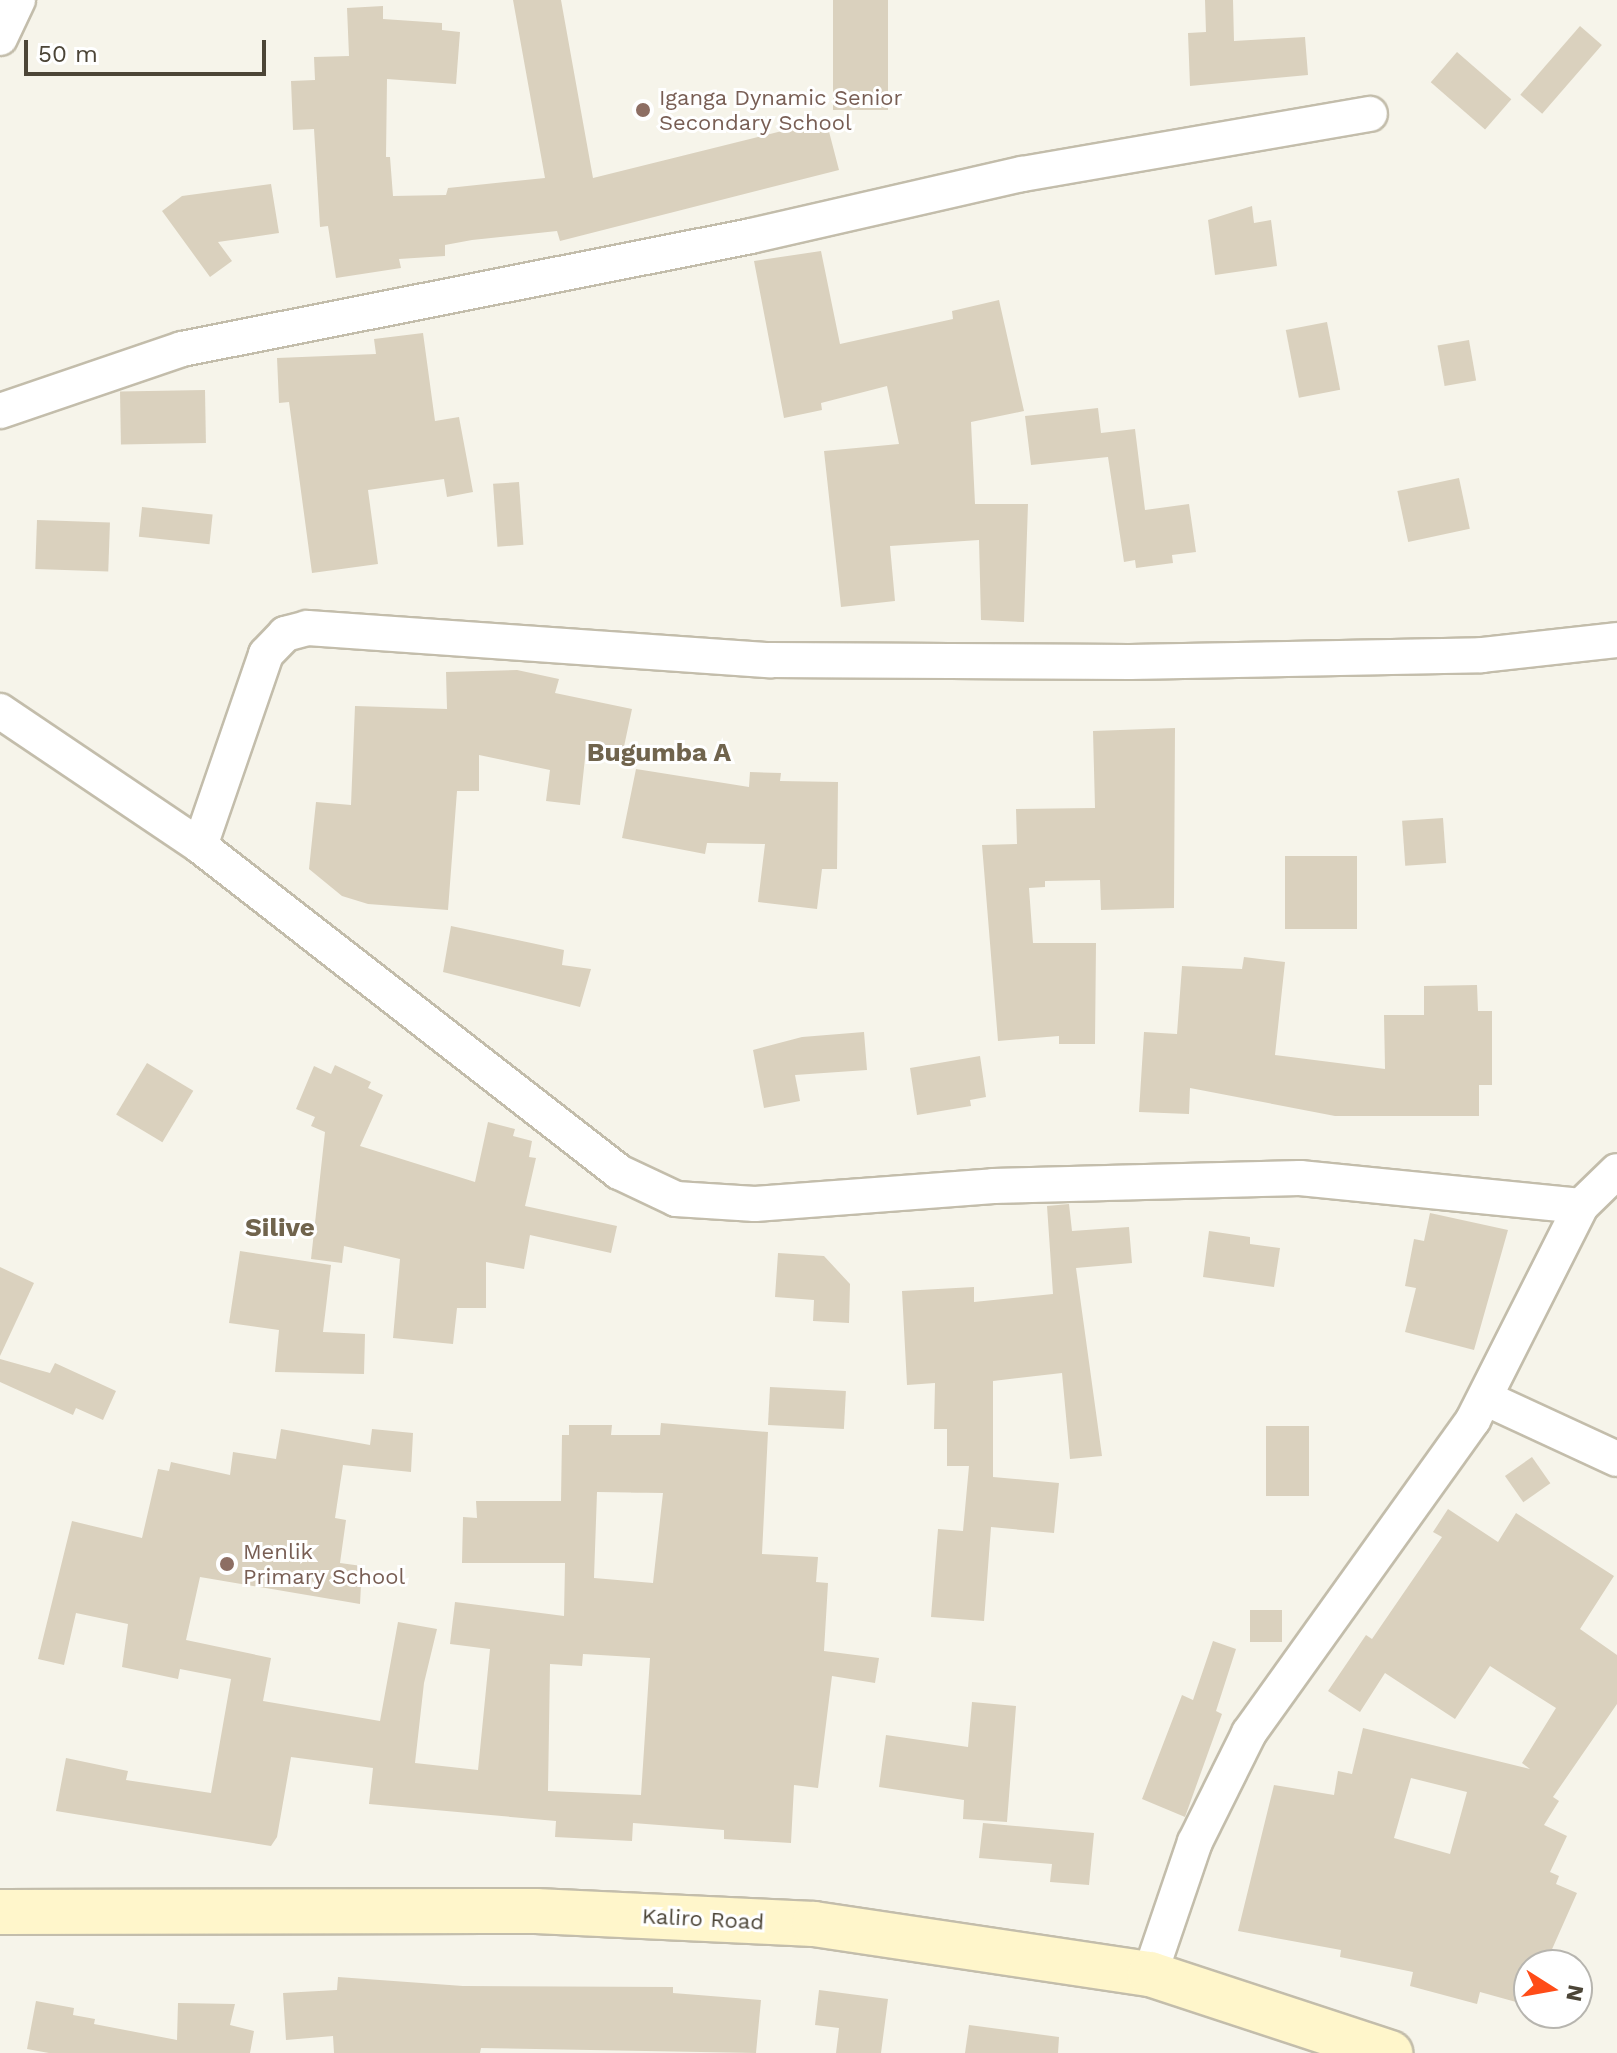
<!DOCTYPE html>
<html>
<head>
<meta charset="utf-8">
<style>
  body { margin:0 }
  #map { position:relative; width:1617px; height:2053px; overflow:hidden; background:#f6f4ea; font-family:"Work Sans",sans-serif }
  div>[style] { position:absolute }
  .building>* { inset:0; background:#dad1be; transform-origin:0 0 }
  .roads { filter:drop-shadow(2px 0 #c3bdab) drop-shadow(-2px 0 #c3bdab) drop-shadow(0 2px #c3bdab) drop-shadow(0 -2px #c3bdab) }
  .street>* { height:34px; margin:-17px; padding:0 17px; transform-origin:17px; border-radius:17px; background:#fff }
  .secondary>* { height:44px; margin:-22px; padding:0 22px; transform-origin:22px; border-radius:22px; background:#fff6cb }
  .dots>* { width:22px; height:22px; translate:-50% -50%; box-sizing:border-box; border:4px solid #fff; border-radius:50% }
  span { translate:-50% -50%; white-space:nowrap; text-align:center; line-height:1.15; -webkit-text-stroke:6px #fff; paint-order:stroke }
  .education-label { font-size:22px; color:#785e54 }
  .left { translate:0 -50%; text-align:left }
  .street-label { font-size:22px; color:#4c4537 }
  .quarter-label { font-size:26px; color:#70644d; font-weight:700 }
  .north { position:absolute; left:1513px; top:1949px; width:80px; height:80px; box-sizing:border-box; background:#fff; border:2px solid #b7b5af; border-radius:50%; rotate:101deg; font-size:22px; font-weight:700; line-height:32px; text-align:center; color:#4c4537 }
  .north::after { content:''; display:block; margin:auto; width:28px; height:36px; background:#ff4c18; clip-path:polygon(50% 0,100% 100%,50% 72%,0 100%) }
  .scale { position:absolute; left:24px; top:40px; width:242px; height:36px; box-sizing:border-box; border:4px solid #4c4537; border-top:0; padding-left:10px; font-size:24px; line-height:28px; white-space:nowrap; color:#4c4537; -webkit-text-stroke:6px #fff; paint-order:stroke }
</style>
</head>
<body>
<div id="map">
  <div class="building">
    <i style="clip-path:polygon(513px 0,561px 0,593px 178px,826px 120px,839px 170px,560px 241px,557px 231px,472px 240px,445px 245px,445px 256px,399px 259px,401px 268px,336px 278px,328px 226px,320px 227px,314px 129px,293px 130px,291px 81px,315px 80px,314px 57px,349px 56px,347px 8px,383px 6px,383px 19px,442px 23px,442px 30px,460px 32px,456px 84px,387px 79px,386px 157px,390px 157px,393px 196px,446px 195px,448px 188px,545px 178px)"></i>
    <i style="left:833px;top:0;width:55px;height:110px"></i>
    <i style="clip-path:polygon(1205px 0,1233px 0,1234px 41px,1305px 37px,1308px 75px,1190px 86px,1188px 33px,1206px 32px)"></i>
    <i style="left:1580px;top:26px;width:29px;height:91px;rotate:41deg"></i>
    <i style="left:1457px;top:52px;width:72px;height:40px;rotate:41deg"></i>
    <i style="clip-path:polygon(271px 184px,279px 233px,218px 242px,232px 261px,210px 277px,162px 211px,182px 196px)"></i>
    <i style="clip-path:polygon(1252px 206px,1254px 223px,1271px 220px,1277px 266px,1215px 275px,1208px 220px)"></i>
    <i style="clip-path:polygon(821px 251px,840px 344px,953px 319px,952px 311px,999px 300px,1024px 411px,971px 422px,975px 504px,1028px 504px,1024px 622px,981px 620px,979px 540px,890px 546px,895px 601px,841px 607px,824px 451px,899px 444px,887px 386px,821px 403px,822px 410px,784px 418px,754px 261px)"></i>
    <i style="left:1327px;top:322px;width:69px;height:42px;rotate:79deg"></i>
    <i style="clip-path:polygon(423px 333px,435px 421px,459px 417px,473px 492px,447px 497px,444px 479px,368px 490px,378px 564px,312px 573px,289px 402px,279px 403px,277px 358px,376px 354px,374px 339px)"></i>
    <i style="left:1469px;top:340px;width:41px;height:32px;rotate:80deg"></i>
    <i style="left:205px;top:390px;width:53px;height:85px;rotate:89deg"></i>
    <i style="clip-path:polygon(1098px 408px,1101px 433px,1135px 429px,1145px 510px,1189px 504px,1196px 552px,1172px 555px,1173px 563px,1136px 568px,1135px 560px,1124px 562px,1108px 457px,1031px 465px,1025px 416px)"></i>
    <i style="left:1459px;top:478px;width:52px;height:63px;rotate:78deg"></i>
    <i style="left:519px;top:482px;width:63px;height:26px;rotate:86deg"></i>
    <i style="left:142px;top:507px;width:71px;height:30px;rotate:6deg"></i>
    <i style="left:37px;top:520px;width:73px;height:49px;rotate:2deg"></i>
    <i style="clip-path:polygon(517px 670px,559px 679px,555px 693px,632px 709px,622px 756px,586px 749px,580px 805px,546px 801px,550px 770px,479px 755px,479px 791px,457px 791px,448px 910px,368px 904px,342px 896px,309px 869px,316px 802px,351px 805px,355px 706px,447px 709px,446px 672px)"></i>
    <i style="clip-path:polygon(1175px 728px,1174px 908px,1101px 910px,1100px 880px,1045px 881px,1045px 887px,1029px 888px,1033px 943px,1096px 943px,1095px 1044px,1059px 1044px,1059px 1036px,998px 1041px,982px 845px,1017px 844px,1016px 809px,1095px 808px,1093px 731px)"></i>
    <i style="clip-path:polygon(636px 769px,749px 787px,750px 772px,781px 773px,780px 781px,838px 782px,837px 869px,822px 869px,817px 909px,758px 902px,765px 844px,707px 843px,705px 854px,622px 838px)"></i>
    <i style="left:1443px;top:818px;width:45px;height:41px;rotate:86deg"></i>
    <i style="left:1357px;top:856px;width:73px;height:72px;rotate:90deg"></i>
    <i style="clip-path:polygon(451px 926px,564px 950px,562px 965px,591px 969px,580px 1007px,443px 972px)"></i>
    <i style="clip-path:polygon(1244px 957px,1285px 962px,1275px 1055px,1385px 1069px,1384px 1015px,1424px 1015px,1424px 986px,1477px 985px,1478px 1011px,1492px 1011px,1492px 1085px,1479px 1085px,1479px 1116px,1335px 1116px,1190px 1088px,1189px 1114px,1139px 1112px,1144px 1032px,1177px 1034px,1182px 966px,1242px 969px)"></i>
    <i style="clip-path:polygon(864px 1032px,867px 1070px,795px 1075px,800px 1101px,764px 1108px,753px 1050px,802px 1037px)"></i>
    <i style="clip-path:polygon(980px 1056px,986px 1097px,970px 1100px,971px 1106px,917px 1115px,910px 1068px)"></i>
    <i style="left:147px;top:1063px;width:54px;height:60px;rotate:31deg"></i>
    <i style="clip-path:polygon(335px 1065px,371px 1082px,368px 1088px,383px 1095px,360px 1146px,475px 1182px,488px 1122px,515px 1129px,513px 1136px,532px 1141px,529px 1157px,536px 1158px,525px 1206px,617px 1226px,611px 1253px,530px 1235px,524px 1269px,486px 1262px,486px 1308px,457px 1308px,453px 1344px,393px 1338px,400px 1259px,344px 1246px,342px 1263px,311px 1259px,325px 1132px,311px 1126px,315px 1117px,296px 1109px,314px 1066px,331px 1074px)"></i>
    <i style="clip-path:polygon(1069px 1204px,1072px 1231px,1129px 1227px,1132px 1263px,1076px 1268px,1102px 1456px,1070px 1459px,1062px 1373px,993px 1381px,993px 1477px,1059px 1483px,1054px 1533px,991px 1527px,984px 1621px,931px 1617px,938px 1529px,963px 1531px,969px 1466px,947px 1466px,947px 1429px,934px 1429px,935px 1383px,907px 1385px,902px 1291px,974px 1287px,974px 1302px,1053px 1294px,1047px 1206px)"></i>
    <i style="clip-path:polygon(1430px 1213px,1508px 1230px,1474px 1350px,1405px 1332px,1416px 1288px,1405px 1286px,1414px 1239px,1424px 1241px)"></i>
    <i style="clip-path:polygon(1209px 1231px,1250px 1237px,1250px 1244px,1280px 1248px,1274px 1287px,1203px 1277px)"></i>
    <i style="clip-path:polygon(240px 1251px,331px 1265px,323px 1332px,365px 1334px,364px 1374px,275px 1372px,279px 1330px,229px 1323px)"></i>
    <i style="clip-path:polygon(778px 1253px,824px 1256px,850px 1284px,849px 1323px,813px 1321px,814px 1300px,775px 1297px)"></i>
    <i style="clip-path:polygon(0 1267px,34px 1283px,0 1356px)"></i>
    <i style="clip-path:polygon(0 1359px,50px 1373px,55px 1363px,116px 1391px,103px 1420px,76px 1408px,73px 1415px,0 1382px)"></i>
    <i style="left:770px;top:1387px;width:76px;height:38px;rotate:3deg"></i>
    <i style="clip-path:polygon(evenodd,661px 1423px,768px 1432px,762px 1554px,818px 1557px,816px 1582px,828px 1583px,824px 1651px,879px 1658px,875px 1683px,832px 1676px,818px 1788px,794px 1785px,791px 1843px,724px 1839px,724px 1830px,633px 1823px,632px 1841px,555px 1837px,556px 1821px,369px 1804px,373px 1768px,291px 1757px,277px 1837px,271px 1846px,56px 1811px,66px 1758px,128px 1771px,126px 1780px,211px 1793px,231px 1679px,180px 1669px,178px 1679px,122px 1667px,128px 1624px,76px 1613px,64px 1665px,38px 1659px,72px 1521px,142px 1538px,158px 1469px,169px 1471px,171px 1462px,230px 1475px,233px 1452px,276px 1459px,281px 1429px,370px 1445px,372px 1429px,413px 1433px,411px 1472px,343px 1465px,335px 1518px,346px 1520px,340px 1563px,362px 1566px,360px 1604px,200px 1577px,186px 1640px,271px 1658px,263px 1701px,380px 1721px,398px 1622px,437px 1629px,424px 1683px,415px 1763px,478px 1770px,490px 1649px,450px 1644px,455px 1602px,564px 1616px,565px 1563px,462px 1563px,463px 1517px,477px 1518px,476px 1501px,561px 1501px,562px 1435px,569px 1435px,569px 1425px,612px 1425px,611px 1435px,660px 1435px,661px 1423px,597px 1492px,663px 1493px,653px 1583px,594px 1578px,597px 1492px,661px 1423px,583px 1654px,650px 1658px,641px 1795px,548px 1791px,550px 1664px,582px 1666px,583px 1654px)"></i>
    <i style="left:1266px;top:1426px;width:43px;height:70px"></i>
    <i style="left:1532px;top:1457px;width:32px;height:33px;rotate:55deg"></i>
    <i style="clip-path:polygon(evenodd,1448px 1509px,1498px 1542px,1516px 1513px,1614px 1576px,1580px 1629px,1617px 1655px,1617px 1704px,1553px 1797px,1559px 1801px,1544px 1825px,1567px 1836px,1550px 1872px,1559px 1876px,1556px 1884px,1577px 1893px,1545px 1965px,1529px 1965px,1527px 2005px,1480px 1992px,1477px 2004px,1410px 1986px,1413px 1972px,1340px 1957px,1341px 1950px,1238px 1931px,1274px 1785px,1334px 1795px,1338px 1771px,1352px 1774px,1363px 1728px,1530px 1769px,1522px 1763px,1556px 1708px,1490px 1666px,1455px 1719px,1385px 1673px,1360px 1712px,1328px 1691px,1366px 1635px,1372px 1639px,1442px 1537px,1433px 1532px,1448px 1509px,1411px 1778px,1467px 1792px,1450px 1854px,1394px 1838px,1411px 1778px)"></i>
    <i style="left:1250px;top:1610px;width:32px;height:32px"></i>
    <i style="clip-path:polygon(1213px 1641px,1236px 1649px,1216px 1711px,1222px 1714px,1185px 1817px,1142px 1799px,1182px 1695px,1193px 1700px)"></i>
    <i style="clip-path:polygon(972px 1702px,1016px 1706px,1007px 1822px,963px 1819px,964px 1800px,879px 1787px,886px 1735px,968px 1747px)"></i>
    <i style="clip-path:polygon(983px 1823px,1094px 1833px,1089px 1885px,1050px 1882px,1052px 1864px,979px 1858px)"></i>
    <i style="clip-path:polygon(338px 1977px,463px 1986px,673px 1987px,673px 1993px,761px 2000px,756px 2053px,481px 2048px,480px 2053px,334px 2053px,333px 2036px,286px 2040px,283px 1993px,337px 1990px)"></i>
    <i style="clip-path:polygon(819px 1990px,888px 1999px,881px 2053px,836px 2053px,839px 2028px,815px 2025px)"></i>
    <i style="clip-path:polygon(36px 2001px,74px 2008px,73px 2015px,95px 2019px,94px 2024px,177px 2040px,178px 2003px,235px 2004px,230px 2025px,254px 2031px,250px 2053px,49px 2053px,27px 2049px)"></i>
    <i style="clip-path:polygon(969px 2025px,1059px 2037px,1058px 2053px,965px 2053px)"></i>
  </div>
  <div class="roads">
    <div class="street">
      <i style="left:0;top:38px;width:42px;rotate:-64.7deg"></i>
      <i style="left:0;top:411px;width:192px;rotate:-18.8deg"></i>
      <i style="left:182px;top:349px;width:580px;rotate:-11.23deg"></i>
      <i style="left:751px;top:236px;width:278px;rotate:-12.9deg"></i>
      <i style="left:1022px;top:174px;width:353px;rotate:-9.8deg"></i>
      <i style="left:0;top:711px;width:241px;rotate:34deg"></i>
      <i style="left:200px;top:846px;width:531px;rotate:37.88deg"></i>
      <i style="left:619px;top:1172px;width:63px;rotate:25.3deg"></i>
      <i style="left:676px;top:1199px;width:79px;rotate:3.6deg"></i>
      <i style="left:755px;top:1204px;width:239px;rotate:-4.3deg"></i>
      <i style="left:993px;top:1186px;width:307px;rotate:-1.5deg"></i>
      <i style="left:1300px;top:1178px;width:282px;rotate:5.7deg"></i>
      <i style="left:200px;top:846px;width:203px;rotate:-71deg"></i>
      <i style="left:266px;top:654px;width:28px;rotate:-46deg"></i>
      <i style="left:285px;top:634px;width:23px;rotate:-15deg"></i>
      <i style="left:307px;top:628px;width:464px;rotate:4deg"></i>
      <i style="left:770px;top:660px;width:360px;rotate:0.3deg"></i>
      <i style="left:1130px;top:662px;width:352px;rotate:-1.1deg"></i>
      <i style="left:1482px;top:655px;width:136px;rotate:-6.3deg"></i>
      <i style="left:1485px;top:1398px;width:145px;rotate:24.8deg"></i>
      <i style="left:1150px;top:1974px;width:139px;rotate:-71.2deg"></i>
      <i style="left:1195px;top:1842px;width:122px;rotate:-63.6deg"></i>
      <i style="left:1249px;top:1733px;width:385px;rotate:-54.4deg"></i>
      <i style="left:1473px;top:1420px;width:240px;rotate:-63.2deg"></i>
      <i style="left:1581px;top:1206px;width:50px;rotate:-44.2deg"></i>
    </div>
    <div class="secondary">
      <i style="left:0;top:1912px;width:536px;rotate:-0.11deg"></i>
      <i style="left:536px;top:1911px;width:278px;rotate:2.7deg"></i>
      <i style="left:814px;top:1924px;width:340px;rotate:8.5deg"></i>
      <i style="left:1150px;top:1974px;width:253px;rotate:18.2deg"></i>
    </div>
  </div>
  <div class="dots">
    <i style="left:643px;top:110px;background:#8d6e63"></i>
    <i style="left:227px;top:1564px;background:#8d6e63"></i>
  </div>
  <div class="education-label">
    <span class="left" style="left:659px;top:110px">Iganga Dynamic Senior<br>Secondary School</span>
    <span class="left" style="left:243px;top:1564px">Menlik<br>Primary School</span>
  </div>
  <div class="street-label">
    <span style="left:703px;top:1919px;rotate:3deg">Kaliro Road</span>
  </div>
  <div class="quarter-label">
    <span style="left:659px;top:753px">Bugumba A</span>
    <span style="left:280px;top:1228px">Silive</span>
  </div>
  <div class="north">N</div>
  <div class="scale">50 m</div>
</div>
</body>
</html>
